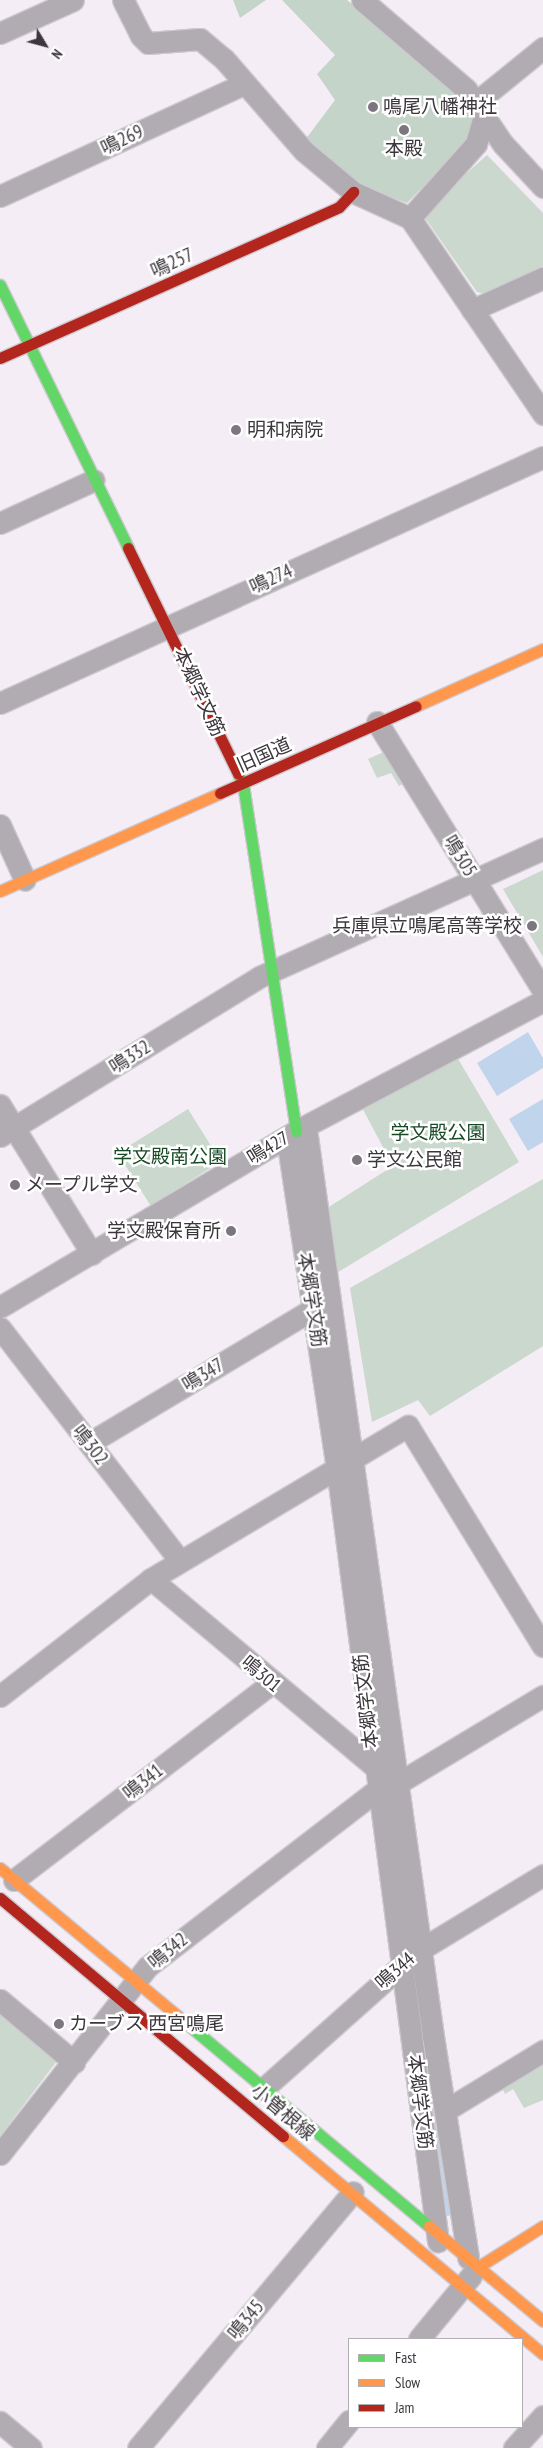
<!DOCTYPE html>
<html>
<head>
<meta charset="utf-8">
<style>
  body { margin:0 }
  #map { position:relative; width:543px; height:2448px; overflow:hidden; background:#f4edf6; font-family:"PT Sans Narrow","Noto Sans JP",sans-serif }
  div>[style] { position:absolute }
  .green>* { inset:0; background:#cbd8ce; transform-origin:0 0 }
  .forest>* { inset:0; background:#c5d4c9 }
  .water>* { inset:0; background:#c0d4eb }
  .river>* { height:32px; margin:-16px; padding:0 16px; transform-origin:16px; border-radius:16px; background:#c0d4eb }
  .roads { filter:drop-shadow(1px 0 #cec9d0) drop-shadow(-1px 0 #cec9d0) drop-shadow(0 1px #cec9d0) drop-shadow(0 -1px #cec9d0) }
  .street>* { height:21px; margin:-10.5px; padding:0 10.5px; transform-origin:10.5px; border-radius:10.5px; background:#b0acb1 }
  .fast>* { height:11px; margin:-5.5px; padding:0 5.5px; transform-origin:5.5px; border-radius:5.5px; background:#63d668 }
  .slow>* { height:11px; margin:-5.5px; padding:0 5.5px; transform-origin:5.5px; border-radius:5.5px; background:#ff974d }
  .jam>* { height:11px; margin:-5.5px; padding:0 5.5px; transform-origin:5.5px; border-radius:5.5px; background:#b3261e }
  .dots>* { width:14px; height:14px; translate:-50% -50%; box-sizing:border-box; border:2px solid #fff; border-radius:50% }
  span { translate:-50% -50%; white-space:nowrap; text-align:center; line-height:1.15; -webkit-text-stroke:5px #fff; paint-order:stroke }
  .poi-label { font-size:19px; color:#3c373d }
  .left { translate:0 -50%; text-align:left }
  .right { translate:-100% -50%; text-align:right }
  .street-label { font-size:19px; color:#3c373d }
  .park-label { font-size:19px; color:#164924 }
  .legend { position:absolute; left:348px; top:2338px; width:175px; height:90px; box-sizing:border-box; background:#fff; border:1px solid #b1afb1; margin:0; padding:6px 9px; list-style:none; font-size:15px; color:#3c373d }
  .legend li { display:flex; align-items:center; gap:10px; height:25px }
  .legend b { width:25px; border:1px solid #b1afb1 }
  .north { position:absolute; left:20px; top:20px; width:50px; height:50px; -webkit-text-stroke:4px #fff; paint-order:stroke; rotate:127deg; font-size:14px; font-weight:700; line-height:20px; text-align:center; color:#3c373d }
  .north::after { content:''; display:block; margin:auto; width:18px; height:22px; background:#3c373d; clip-path:polygon(50% 0,100% 100%,50% 72%,0 100%) }
</style>
</head>
<body>
<div id="map">
  <div class="green">
    <i style="clip-path:polygon(487px 155px,543px 213px,543px 266px,485px 294px,477px 292px,423px 215px,425px 210px)"></i>
    <i style="clip-path:polygon(386px 751px,405px 783px,399px 786px,391px 773px,377px 778px,368px 759px)"></i>
    <i style="clip-path:polygon(543px 870px,543px 957px,503px 889px)"></i>
    <i style="clip-path:polygon(454px 1052px,519px 1162px,335px 1274px,324px 1210px,393px 1166px,358px 1100px)"></i>
    <i style="left:188px;top:1109px;width:62px;height:83px;rotate:58deg"></i>
    <i style="clip-path:polygon(543px 1179px,543px 1346px,430px 1416px,418px 1400px,372px 1422px,350px 1288px)"></i>
    <i style="clip-path:polygon(0 2008px,60px 2057px,0 2136px)"></i>
    <i style="clip-path:polygon(543px 2061px,543px 2100px,524px 2108px,513px 2089px,505px 2094px,501px 2086px)"></i>
  </div>
  <div class="forest">
    <i style="clip-path:polygon(233px 0,266px 0,240px 18px)"></i>
    <i style="clip-path:polygon(282px 0,347px 0,460px 94px,475px 121px,471px 138px,407px 203px,356px 184px,305px 140px,335px 100px,317px 74px,335px 55px)"></i>
  </div>
  <div class="water">
    <i style="clip-path:polygon(528px 1032px,543px 1058px,543px 1068px,497px 1096px,477px 1063px)"></i>
    <i style="clip-path:polygon(543px 1099px,543px 1142px,528px 1151px,509px 1119px)"></i>
  </div>
  <div class="river">
    <i style="left:429px;top:2073px;width:128px;rotate:81.9deg"></i>
  </div>
  <div class="roads">
    <div class="street">
      <i style="left:123px;top:0;width:40px;rotate:63.4deg"></i>
      <i style="left:141px;top:36px;width:10px;rotate:45deg"></i>
      <i style="left:148px;top:43px;width:52px;rotate:-4.4deg"></i>
      <i style="left:200px;top:39px;width:31px;rotate:40deg"></i>
      <i style="left:224px;top:59px;width:122px;rotate:49deg"></i>
      <i style="left:304px;top:151px;width:64px;rotate:39.9deg"></i>
      <i style="left:353px;top:192px;width:63px;rotate:24.5deg"></i>
      <i style="left:410px;top:218px;width:237px;rotate:55.8deg"></i>
      <i style="left:362px;top:0;width:137px;rotate:40.6deg"></i>
      <i style="left:466px;top:89px;width:66px;rotate:56.1deg"></i>
      <i style="left:503px;top:144px;width:59px;rotate:47.1deg"></i>
      <i style="left:0;top:33px;width:80px;rotate:-24.3deg"></i>
      <i style="left:474px;top:104px;width:89px;rotate:-39.1deg"></i>
      <i style="left:0;top:196px;width:268px;rotate:-24.7deg"></i>
      <i style="left:410px;top:218px;width:99px;rotate:-48.3deg"></i>
      <i style="left:476px;top:144px;width:26px;rotate:-74deg"></i>
      <i style="left:472px;top:310px;width:78px;rotate:-24.3deg"></i>
      <i style="left:0;top:523px;width:103px;rotate:-24.6deg"></i>
      <i style="left:0;top:703px;width:596px;rotate:-24.37deg"></i>
      <i style="left:377px;top:722px;width:316px;rotate:58.3deg"></i>
      <i style="left:0;top:825px;width:60px;rotate:65.6deg"></i>
      <i style="left:0;top:1105px;width:175px;rotate:58.3deg"></i>
      <i style="left:296px;top:1131px;width:16px;rotate:120deg"></i>
      <i style="left:288px;top:1145px;width:327px;rotate:81.4deg"></i>
      <i style="left:337px;top:1468px;width:780px;rotate:82.56deg"></i>
      <i style="left:296px;top:1131px;width:12px;rotate:24deg"></i>
      <i style="left:307px;top:1136px;width:909px;rotate:82.03deg"></i>
      <i style="left:433px;top:2036px;width:225px;rotate:81deg"></i>
      <i style="left:0;top:1136px;width:304px;rotate:-31.5deg"></i>
      <i style="left:259px;top:977px;width:312px;rotate:-24.3deg"></i>
      <i style="left:0;top:1307px;width:344px;rotate:-30.7deg"></i>
      <i style="left:296px;top:1131px;width:279px;rotate:-27.8deg"></i>
      <i style="left:0;top:1328px;width:294px;rotate:52.3deg"></i>
      <i style="left:89px;top:1443px;width:275px;rotate:-30.9deg"></i>
      <i style="left:151px;top:1579px;width:291px;rotate:40deg"></i>
      <i style="left:0;top:1696px;width:191px;rotate:-37.8deg"></i>
      <i style="left:151px;top:1579px;width:299px;rotate:-30.8deg"></i>
      <i style="left:408px;top:1426px;width:258px;rotate:58.5deg"></i>
      <i style="left:14px;top:1880px;width:325px;rotate:-37.4deg"></i>
      <i style="left:0;top:2000px;width:97px;rotate:40deg"></i>
      <i style="left:263px;top:2089px;width:208px;rotate:-41.7deg"></i>
      <i style="left:418px;top:1951px;width:146px;rotate:-31.3deg"></i>
      <i style="left:446px;top:2110px;width:114px;rotate:-31.3deg"></i>
      <i style="left:0;top:2154px;width:238px;rotate:-51.8deg"></i>
      <i style="left:147px;top:1967px;width:290px;rotate:-37.6deg"></i>
      <i style="left:377px;top:1790px;width:22px;rotate:-18deg"></i>
      <i style="left:398px;top:1783px;width:169px;rotate:-31deg"></i>
      <i style="left:419px;top:2339px;width:82px;rotate:-50.5deg"></i>
      <i style="left:0;top:2422px;width:40px;rotate:40deg"></i>
      <i style="left:138px;top:2448px;width:334px;rotate:-50deg"></i>
      <i style="left:327px;top:2448px;width:35px;rotate:-51deg"></i>
      <i style="left:514px;top:2448px;width:43px;rotate:-47.8deg"></i>
    </div>
    <div class="fast">
      <i style="left:0;top:285px;width:292px;rotate:64deg"></i>
      <i style="left:238px;top:774px;width:11px;rotate:63deg"></i>
      <i style="left:243px;top:784px;width:351px;rotate:81.3deg"></i>
      <i style="left:192px;top:2028px;width:309px;rotate:39.9deg"></i>
    </div>
    <div class="slow">
      <i style="left:416px;top:706px;width:139px;rotate:-24.2deg"></i>
      <i style="left:0;top:891px;width:241px;rotate:-24deg"></i>
      <i style="left:0;top:1868px;width:250px;rotate:39.8deg"></i>
      <i style="left:283px;top:2136px;width:339px;rotate:40deg"></i>
      <i style="left:429px;top:2226px;width:148px;rotate:39.8deg"></i>
      <i style="left:478px;top:2267px;width:77px;rotate:-32.2deg"></i>
    </div>
    <div class="jam">
      <i style="left:0;top:358px;width:371px;rotate:-24deg"></i>
      <i style="left:339px;top:207px;width:21px;rotate:-47deg"></i>
      <i style="left:128px;top:548px;width:251px;rotate:64deg"></i>
      <i style="left:220px;top:793px;width:214px;rotate:-23.9deg"></i>
      <i style="left:0;top:1898px;width:370px;rotate:40.1deg"></i>
    </div>
  </div>
  <div class="dots">
    <i style="left:373px;top:107px;background:#7c777e"></i>
    <i style="left:404px;top:130px;background:#7c777e"></i>
    <i style="left:236px;top:430px;background:#7c777e"></i>
    <i style="left:532px;top:926px;background:#7c777e"></i>
    <i style="left:357px;top:1160px;background:#7c777e"></i>
    <i style="left:15px;top:1185px;background:#7c777e"></i>
    <i style="left:231px;top:1231px;background:#7c777e"></i>
    <i style="left:59px;top:2024px;background:#7c777e"></i>
  </div>
  <div class="poi-label">
    <span class="left" style="left:383px;top:107px">鳴尾八幡神社</span>
    <span style="left:404px;top:149px">本殿</span>
    <span class="left" style="left:247px;top:430px">明和病院</span>
    <span class="right" style="left:522px;top:926px">兵庫県立鳴尾高等学校</span>
    <span class="left" style="left:367px;top:1160px">学文公民館</span>
    <span class="left" style="left:25px;top:1185px">メープル学文</span>
    <span class="right" style="left:221px;top:1231px">学文殿保育所</span>
    <span class="left" style="left:69px;top:2024px">カーブス 西宮鳴尾</span>
  </div>
  <div class="street-label">
    <span style="left:122px;top:140px;rotate:-25deg">鳴269</span>
    <span style="left:172px;top:263px;rotate:-24deg">鳴257</span>
    <span style="left:271px;top:579px;rotate:-24deg">鳴274</span>
    <span style="left:199px;top:692px;rotate:65deg">本郷学文筋</span>
    <span style="left:264px;top:755px;rotate:-24deg">旧国道</span>
    <span style="left:460px;top:856px;rotate:59deg">鳴305</span>
    <span style="left:130px;top:1057px;rotate:-32deg">鳴332</span>
    <span style="left:268px;top:1148px;rotate:-31deg">鳴427</span>
    <span style="left:312px;top:1300px;rotate:81deg">本郷学文筋</span>
    <span style="left:203px;top:1375px;rotate:-31deg">鳴347</span>
    <span style="left:90px;top:1445px;rotate:52deg">鳴302</span>
    <span style="left:261px;top:1674px;rotate:40deg">鳴301</span>
    <span style="left:366px;top:1701px;rotate:-97deg">本郷学文筋</span>
    <span style="left:143px;top:1782px;rotate:-38deg">鳴341</span>
    <span style="left:168px;top:1951px;rotate:-39deg">鳴342</span>
    <span style="left:395px;top:1971px;rotate:-41deg">鳴344</span>
    <span style="left:420px;top:2102px;rotate:83deg">本郷学文筋</span>
    <span style="left:283px;top:2112px;rotate:40deg">小曽根線</span>
    <span style="left:246px;top:2320px;rotate:-50deg">鳴345</span>
  </div>
  <div class="park-label">
    <span style="left:438px;top:1133px">学文殿公園</span>
    <span style="left:170px;top:1157px">学文殿南公園</span>
  </div>
  <ul class="legend">
  <li><b style="height:6px;background:#63d668"></b>Fast</li>
  <li><b style="height:6px;background:#ff974d"></b>Slow</li>
  <li><b style="height:6px;background:#b3261e"></b>Jam</li>
  </ul>
  <div class="north">N</div>
</div>
</body>
</html>
